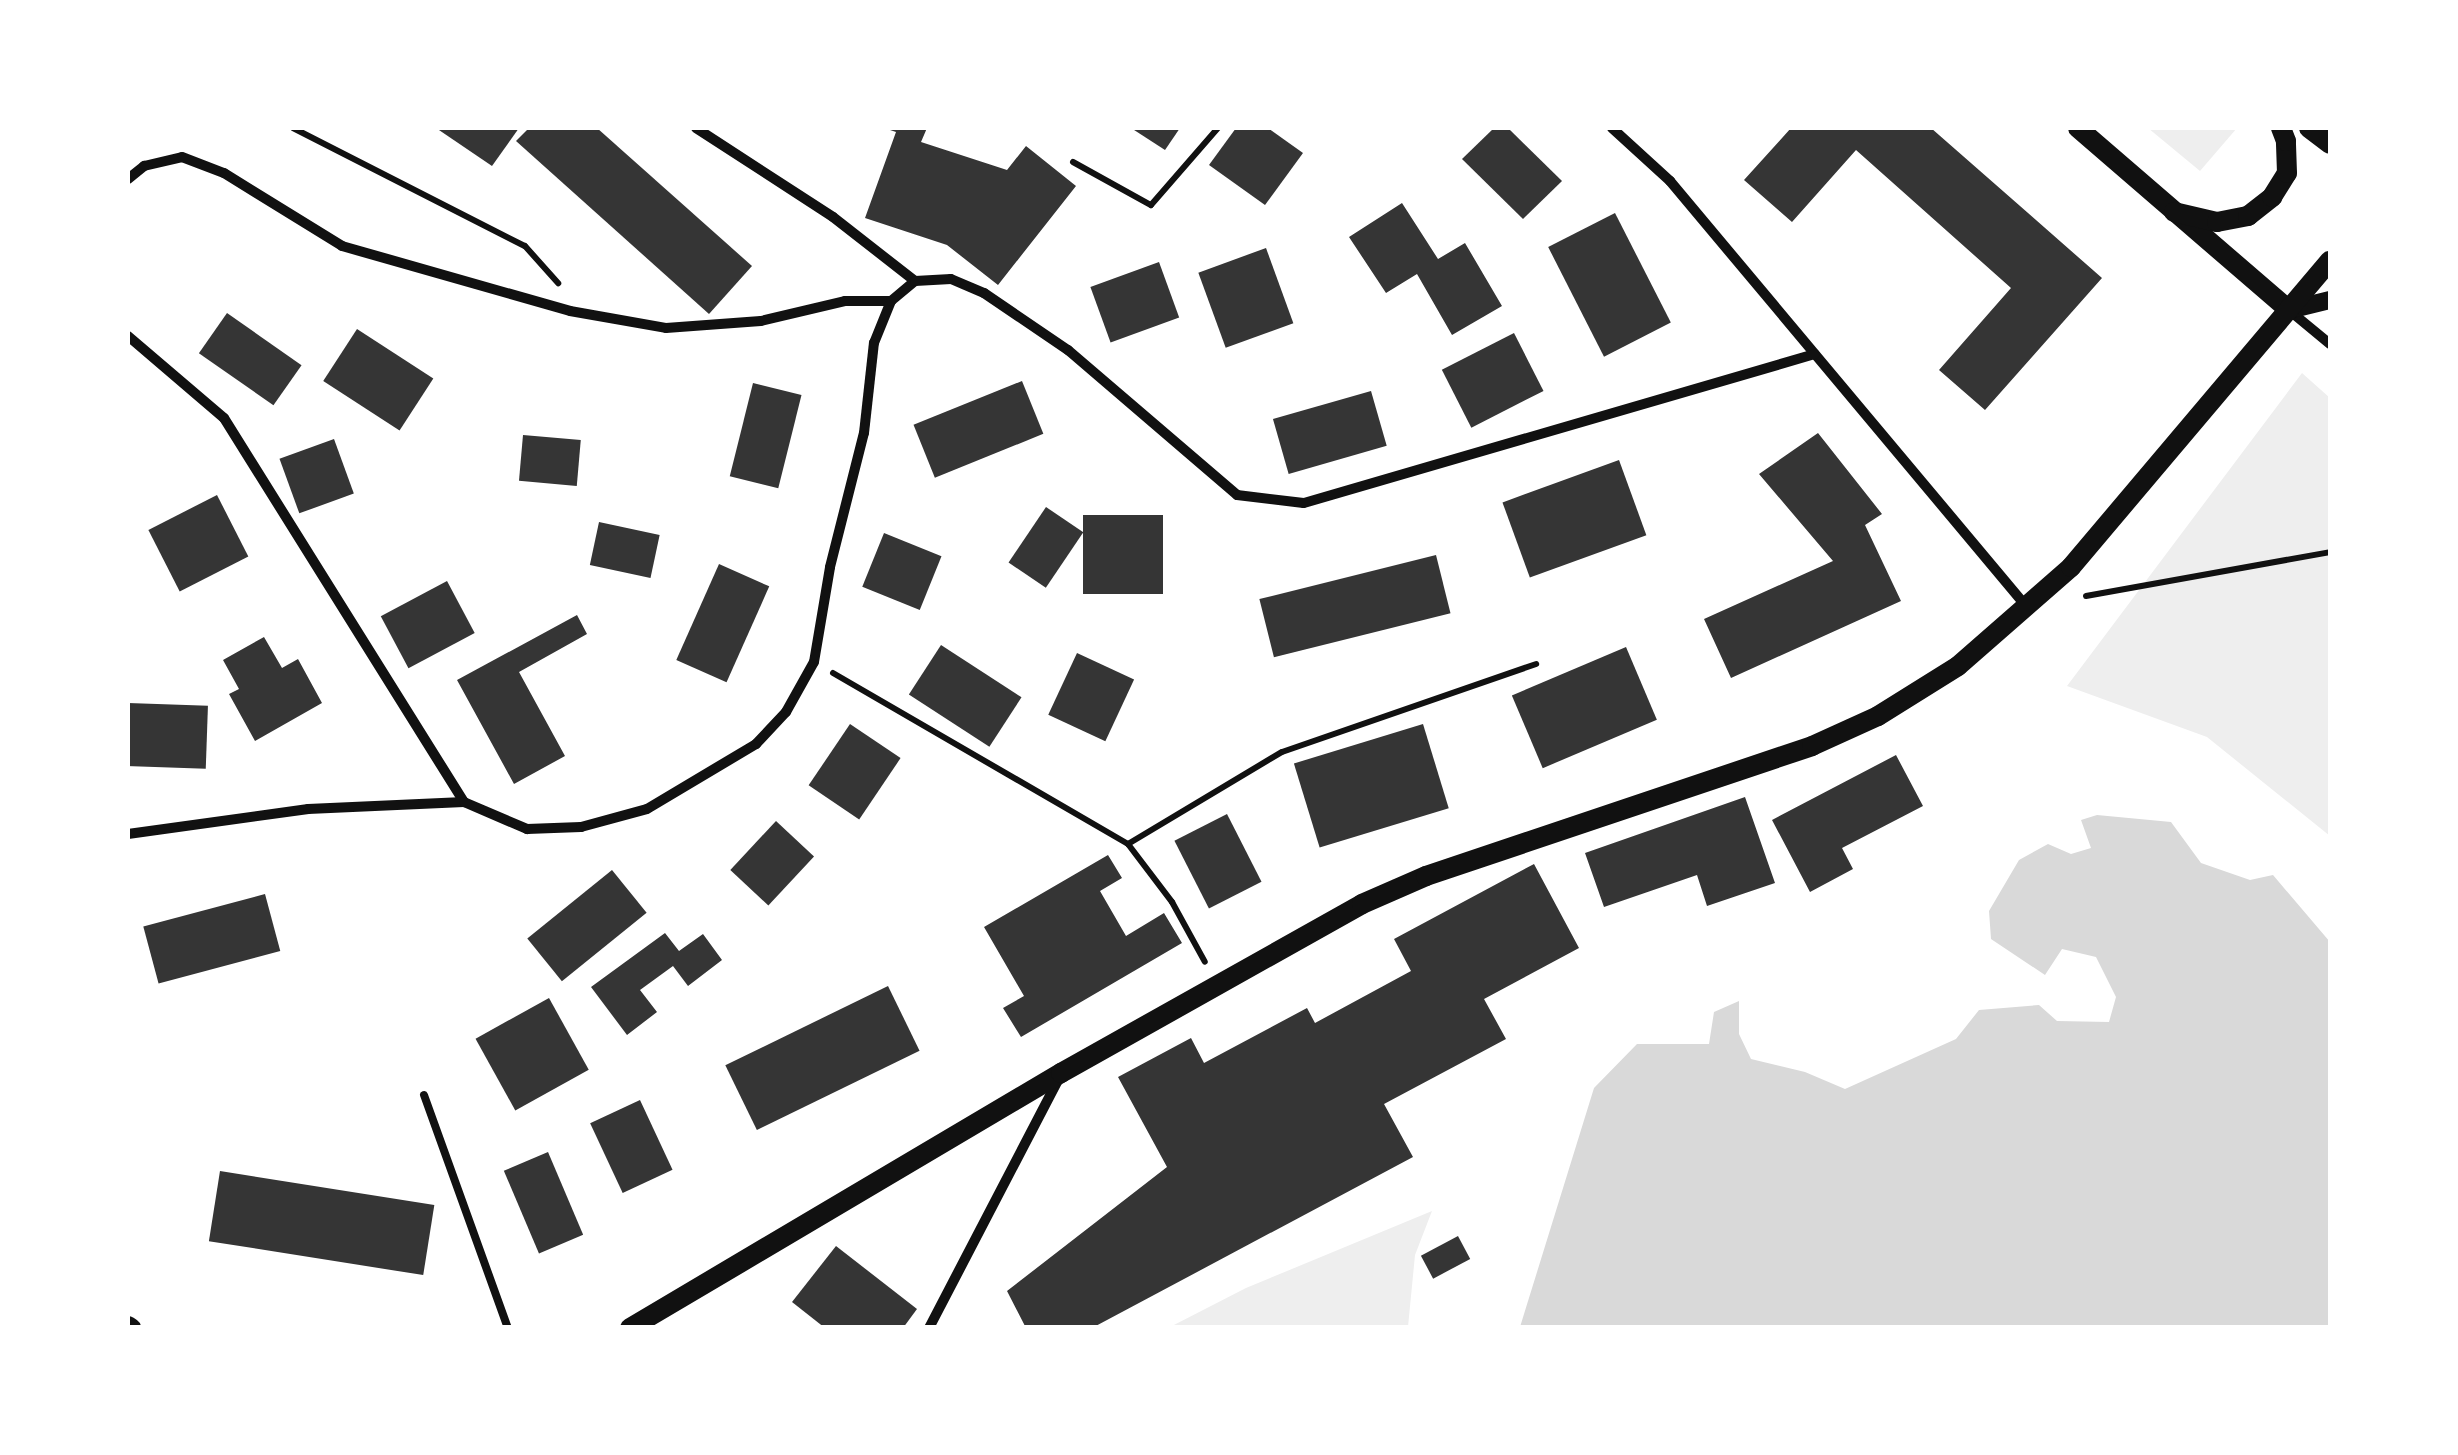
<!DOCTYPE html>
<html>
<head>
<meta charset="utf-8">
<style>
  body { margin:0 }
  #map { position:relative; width:2458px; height:1455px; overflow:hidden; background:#fff; font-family:"PT Sans",sans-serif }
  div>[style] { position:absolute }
  .green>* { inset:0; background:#eee }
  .water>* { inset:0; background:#d9d9d9 }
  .building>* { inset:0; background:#353535; transform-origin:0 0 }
  .path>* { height:6px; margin:-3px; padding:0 3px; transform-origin:3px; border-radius:3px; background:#111 }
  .service>* { height:8px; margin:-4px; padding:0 4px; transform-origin:4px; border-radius:4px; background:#111 }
  .minor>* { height:10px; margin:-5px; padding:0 5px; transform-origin:5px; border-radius:5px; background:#111 }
  .tertiary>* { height:18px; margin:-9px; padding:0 9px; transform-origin:9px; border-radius:9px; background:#111 }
  .secondary>* { height:20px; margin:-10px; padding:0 10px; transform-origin:10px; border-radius:10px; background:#111 }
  span { translate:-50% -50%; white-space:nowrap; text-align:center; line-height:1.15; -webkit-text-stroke:8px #fff; paint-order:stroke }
  .frame { position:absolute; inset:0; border:130px solid #fff; pointer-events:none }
</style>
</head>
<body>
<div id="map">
  <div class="green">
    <i style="clip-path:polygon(2148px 128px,2237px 128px,2200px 171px)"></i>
    <i style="clip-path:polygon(2302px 373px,2330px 398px,2330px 836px,2207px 737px,2067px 686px)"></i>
    <i style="clip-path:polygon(1432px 1211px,1415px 1255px,1408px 1327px,1170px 1327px,1246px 1288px)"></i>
  </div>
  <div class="water">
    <i style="clip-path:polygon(2097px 815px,2171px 822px,2201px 863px,2250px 880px,2273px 875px,2330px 942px,2330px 1327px,1520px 1327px,1594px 1088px,1637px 1044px,1709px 1044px,1714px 1012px,1739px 1001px,1739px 1034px,1751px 1059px,1805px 1072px,1845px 1089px,1956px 1039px,1979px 1010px,2039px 1005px,2057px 1021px,2109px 1022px,2116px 997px,2096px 957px,2062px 949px,2045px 975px,1991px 939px,1989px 911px,2019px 860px,2048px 844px,2071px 854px,2091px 848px,2081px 820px)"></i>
  </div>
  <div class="building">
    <i style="clip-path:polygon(436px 128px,519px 128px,492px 166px)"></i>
    <i style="clip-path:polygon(529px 128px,597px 128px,752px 266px,709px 314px,516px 141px)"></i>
    <i style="clip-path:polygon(884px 128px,927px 128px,921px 142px,1007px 170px,1026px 146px,1076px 186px,998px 285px,947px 245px,865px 218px,896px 132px)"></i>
    <i style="clip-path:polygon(1131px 128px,1180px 128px,1165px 150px)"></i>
    <i style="clip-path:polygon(1236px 128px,1268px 128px,1303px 153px,1265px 205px,1209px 165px)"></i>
    <i style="clip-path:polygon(1494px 128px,1508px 128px,1562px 181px,1523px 219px,1462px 159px)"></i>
    <i style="clip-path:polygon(1791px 128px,1931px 128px,2102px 278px,1985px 410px,1939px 370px,2011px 288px,1856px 150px,1792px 222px,1744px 180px)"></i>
    <i style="clip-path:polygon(1402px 203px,1438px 259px,1465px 243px,1502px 306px,1452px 335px,1417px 274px,1386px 293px,1349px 237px)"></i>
    <i style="left:1615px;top:213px;width:123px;height:75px;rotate:63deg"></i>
    <i style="left:1266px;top:248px;width:80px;height:72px;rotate:70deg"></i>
    <i style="left:1159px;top:262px;width:59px;height:73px;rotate:70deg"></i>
    <i style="left:227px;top:313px;width:91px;height:49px;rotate:35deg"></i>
    <i style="left:357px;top:329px;width:91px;height:62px;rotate:33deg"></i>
    <i style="left:1514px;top:333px;width:65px;height:81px;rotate:63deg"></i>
    <i style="left:1022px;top:381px;width:57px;height:117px;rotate:68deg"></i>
    <i style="left:753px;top:383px;width:50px;height:96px;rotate:14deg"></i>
    <i style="left:1371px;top:391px;width:57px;height:102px;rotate:74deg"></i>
    <i style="clip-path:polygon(1818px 433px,1882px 514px,1865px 525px,1901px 601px,1731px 678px,1704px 619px,1833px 561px,1759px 474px)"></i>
    <i style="left:523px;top:435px;width:58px;height:46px;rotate:5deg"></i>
    <i style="left:334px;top:439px;width:58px;height:58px;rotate:70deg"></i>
    <i style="left:1619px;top:460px;width:80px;height:124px;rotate:70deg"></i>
    <i style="left:217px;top:495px;width:69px;height:77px;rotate:63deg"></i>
    <i style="left:1046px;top:507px;width:45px;height:67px;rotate:34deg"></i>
    <i style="left:1083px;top:515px;width:80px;height:79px"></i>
    <i style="left:599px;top:522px;width:62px;height:44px;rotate:12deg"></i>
    <i style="left:884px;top:533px;width:62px;height:58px;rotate:22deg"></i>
    <i style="left:1436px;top:555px;width:60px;height:182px;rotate:76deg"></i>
    <i style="left:719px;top:564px;width:55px;height:105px;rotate:24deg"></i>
    <i style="left:447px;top:581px;width:59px;height:75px;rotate:62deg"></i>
    <i style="clip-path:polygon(577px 615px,587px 634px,519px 672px,565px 756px,514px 784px,457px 680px)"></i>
    <i style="clip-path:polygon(264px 637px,282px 668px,298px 659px,322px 703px,255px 741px,229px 694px,239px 689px,223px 660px)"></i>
    <i style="left:941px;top:645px;width:96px;height:59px;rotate:33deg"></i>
    <i style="left:1626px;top:647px;width:79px;height:124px;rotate:67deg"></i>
    <i style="left:1077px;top:653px;width:63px;height:68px;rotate:25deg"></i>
    <i style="left:128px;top:703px;width:80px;height:63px;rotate:2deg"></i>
    <i style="left:850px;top:724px;width:61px;height:74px;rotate:34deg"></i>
    <i style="left:1423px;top:724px;width:88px;height:135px;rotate:73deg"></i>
    <i style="clip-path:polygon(1896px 755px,1923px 806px,1842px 848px,1853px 869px,1810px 892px,1772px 820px)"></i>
    <i style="clip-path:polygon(1745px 797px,1775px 883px,1707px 906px,1697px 875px,1604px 907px,1585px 853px)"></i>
    <i style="left:1227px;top:814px;width:76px;height:59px;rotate:63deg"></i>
    <i style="left:776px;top:821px;width:52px;height:67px;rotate:43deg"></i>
    <i style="clip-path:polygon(1108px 855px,1122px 878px,1100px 891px,1126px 936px,1164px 913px,1182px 943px,1021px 1037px,1003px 1008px,1024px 996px,984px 927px)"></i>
    <i style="clip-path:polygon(1534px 864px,1579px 948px,1484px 999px,1506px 1039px,1384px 1104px,1413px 1157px,1092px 1328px,1026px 1328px,1007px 1291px,1167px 1167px,1118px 1077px,1191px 1038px,1204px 1063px,1307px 1008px,1315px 1023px,1411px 971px,1394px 939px)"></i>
    <i style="left:612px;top:870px;width:55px;height:109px;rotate:51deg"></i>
    <i style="left:265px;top:894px;width:59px;height:126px;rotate:75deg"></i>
    <i style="clip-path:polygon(665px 933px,679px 951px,703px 934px,722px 960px,688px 986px,673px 966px,640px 990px,657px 1012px,627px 1035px,591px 987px)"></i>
    <i style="left:888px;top:986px;width:72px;height:181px;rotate:64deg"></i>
    <i style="left:549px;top:998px;width:82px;height:84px;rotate:61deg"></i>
    <i style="left:640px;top:1100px;width:77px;height:55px;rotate:65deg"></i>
    <i style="left:548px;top:1152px;width:90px;height:48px;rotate:67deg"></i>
    <i style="left:220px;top:1171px;width:217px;height:71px;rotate:9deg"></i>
    <i style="left:1458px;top:1236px;width:26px;height:42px;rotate:62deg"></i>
    <i style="clip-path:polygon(836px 1246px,917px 1309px,903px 1328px,825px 1328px,792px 1302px)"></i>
  </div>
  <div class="path">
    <i style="left:293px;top:128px;width:260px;rotate:27deg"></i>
    <i style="left:525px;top:246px;width:50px;rotate:48.3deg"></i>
    <i style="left:1073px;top:162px;width:89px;rotate:28.9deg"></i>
    <i style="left:1151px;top:205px;width:102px;rotate:-49deg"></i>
    <i style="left:2086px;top:596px;width:248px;rotate:-10.2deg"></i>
    <i style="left:833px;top:673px;width:341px;rotate:30.1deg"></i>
    <i style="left:1128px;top:844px;width:73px;rotate:52.8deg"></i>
    <i style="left:1172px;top:902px;width:68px;rotate:61.2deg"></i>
    <i style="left:1128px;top:844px;width:179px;rotate:-30.9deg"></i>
    <i style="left:1282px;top:752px;width:269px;rotate:-19.1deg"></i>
  </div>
  <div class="service">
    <i style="left:424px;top:1095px;width:248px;rotate:70.2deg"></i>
  </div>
  <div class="minor">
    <i style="left:696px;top:128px;width:163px;rotate:33deg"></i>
    <i style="left:833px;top:217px;width:104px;rotate:38deg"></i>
    <i style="left:1612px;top:128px;width:79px;rotate:42.4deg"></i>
    <i style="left:1670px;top:181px;width:554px;rotate:50.05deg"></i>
    <i style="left:128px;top:179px;width:21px;rotate:-39deg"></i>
    <i style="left:144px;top:166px;width:39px;rotate:-13deg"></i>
    <i style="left:182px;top:157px;width:45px;rotate:20.9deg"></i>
    <i style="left:224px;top:173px;width:139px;rotate:31.7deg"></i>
    <i style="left:342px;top:246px;width:237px;rotate:15.9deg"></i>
    <i style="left:570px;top:311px;width:97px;rotate:10deg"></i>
    <i style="left:666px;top:328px;width:95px;rotate:-4.2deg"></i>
    <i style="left:761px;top:321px;width:86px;rotate:-13.4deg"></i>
    <i style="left:845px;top:301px;width:46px"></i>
    <i style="left:2290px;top:311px;width:52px;rotate:39.5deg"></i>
    <i style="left:128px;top:336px;width:126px;rotate:40.5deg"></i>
    <i style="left:224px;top:418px;width:453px;rotate:58deg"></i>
    <i style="left:128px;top:834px;width:182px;rotate:-7.9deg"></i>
    <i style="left:308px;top:809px;width:156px;rotate:-2.6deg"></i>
    <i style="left:464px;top:802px;width:69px;rotate:23.2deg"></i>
    <i style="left:527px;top:829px;width:54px;rotate:-2.1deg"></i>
    <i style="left:581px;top:827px;width:68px;rotate:-15.3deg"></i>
    <i style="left:647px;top:809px;width:127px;rotate:-30.8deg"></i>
    <i style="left:756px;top:744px;width:44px;rotate:-46.8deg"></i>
    <i style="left:786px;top:712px;width:57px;rotate:-60.8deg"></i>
    <i style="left:814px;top:662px;width:96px;rotate:-80.4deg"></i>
    <i style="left:830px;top:567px;width:138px;rotate:-75.8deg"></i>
    <i style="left:864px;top:433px;width:91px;rotate:-83.7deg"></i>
    <i style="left:874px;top:343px;width:45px;rotate:-68deg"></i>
    <i style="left:891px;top:301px;width:31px;rotate:-40deg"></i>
    <i style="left:915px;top:281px;width:36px;rotate:-3deg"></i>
    <i style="left:951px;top:279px;width:36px;rotate:23deg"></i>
    <i style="left:984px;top:293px;width:102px;rotate:34.2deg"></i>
    <i style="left:1068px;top:350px;width:223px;rotate:40.6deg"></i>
    <i style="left:1237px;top:495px;width:67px;rotate:6.8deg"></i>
    <i style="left:1304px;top:503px;width:532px;rotate:-16.26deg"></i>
    <i style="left:929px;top:1328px;width:280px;rotate:-62.5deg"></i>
  </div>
  <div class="tertiary">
    <i style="left:2289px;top:310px;width:42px;rotate:-13.7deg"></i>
  </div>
  <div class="secondary">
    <i style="left:2078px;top:128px;width:279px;rotate:40.8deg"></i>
    <i style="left:2309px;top:128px;width:26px;rotate:37deg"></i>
    <i style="left:2174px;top:212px;width:44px;rotate:13.1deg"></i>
    <i style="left:2217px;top:222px;width:32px;rotate:-11deg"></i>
    <i style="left:2248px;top:216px;width:31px;rotate:-38deg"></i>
    <i style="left:2272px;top:197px;width:28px;rotate:-58deg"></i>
    <i style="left:2287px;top:173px;width:32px;rotate:-92deg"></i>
    <i style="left:2286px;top:141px;width:14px;rotate:-111deg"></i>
    <i style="left:128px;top:1326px;width:4px;rotate:34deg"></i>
    <i style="left:630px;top:1328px;width:501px;rotate:-30.61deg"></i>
    <i style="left:1061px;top:1073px;width:345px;rotate:-29.3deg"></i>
    <i style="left:1362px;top:904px;width:70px;rotate:-23.6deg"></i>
    <i style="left:1426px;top:876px;width:407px;rotate:-18.6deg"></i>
    <i style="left:1812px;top:746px;width:72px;rotate:-24.4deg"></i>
    <i style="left:1878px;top:716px;width:94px;rotate:-32deg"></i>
    <i style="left:1958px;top:666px;width:150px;rotate:-41.2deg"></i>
    <i style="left:2071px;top:567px;width:401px;rotate:-49.8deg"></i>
  </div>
  <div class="frame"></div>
</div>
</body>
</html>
